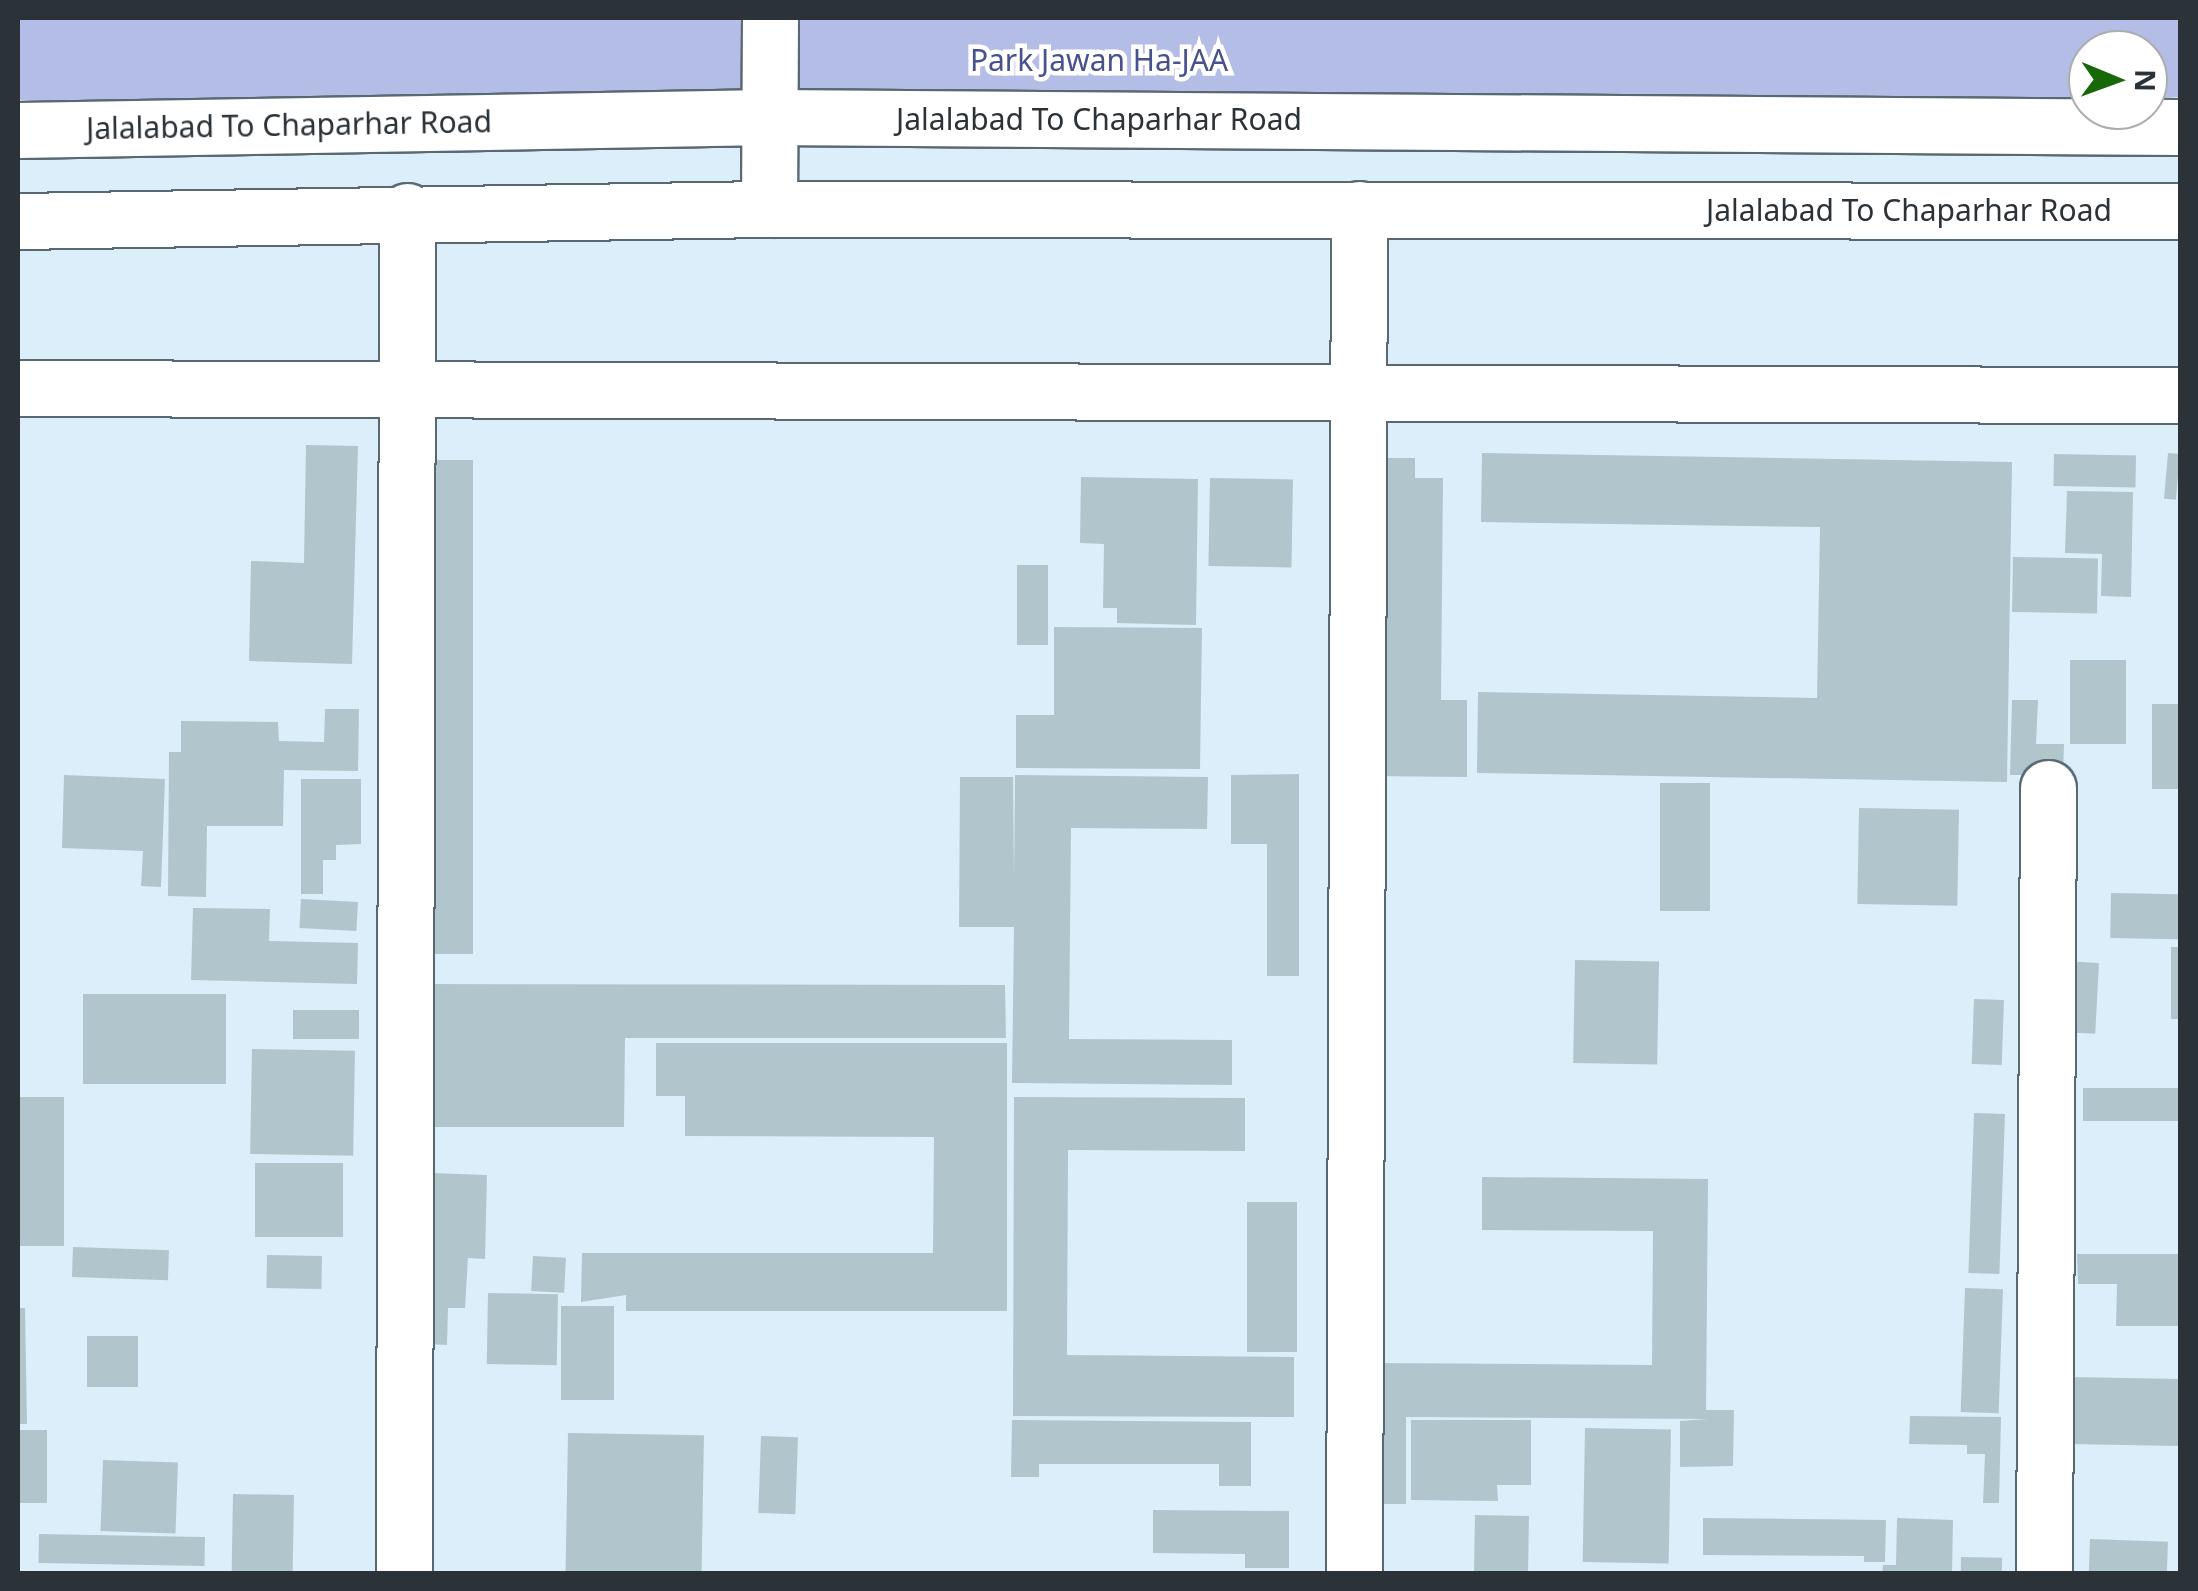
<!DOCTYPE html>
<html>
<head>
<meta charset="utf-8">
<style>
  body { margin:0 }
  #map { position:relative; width:2198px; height:1591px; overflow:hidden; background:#dceefa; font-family:"Noto Sans",sans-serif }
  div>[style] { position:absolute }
  .green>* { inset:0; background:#b3bde5 }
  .building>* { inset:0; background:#b0c6cc; transform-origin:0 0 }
  .roads { filter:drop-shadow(2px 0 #596973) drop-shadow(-2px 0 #596973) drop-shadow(0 2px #596973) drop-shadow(0 -2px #596973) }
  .minor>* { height:55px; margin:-27.5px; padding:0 27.5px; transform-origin:27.5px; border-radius:27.5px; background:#fff }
  .major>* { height:55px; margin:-27.5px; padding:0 27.5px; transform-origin:27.5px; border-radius:27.5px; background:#fff }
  span { translate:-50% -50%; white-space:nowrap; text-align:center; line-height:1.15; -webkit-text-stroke:9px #fff; paint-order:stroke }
  .park-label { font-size:30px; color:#46518d }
  .street-label { font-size:30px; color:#2c3338 }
  .frame { position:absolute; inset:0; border:20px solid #2c3338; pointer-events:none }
  .north { position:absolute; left:2068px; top:30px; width:100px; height:100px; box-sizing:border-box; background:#fff; border:2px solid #abadaf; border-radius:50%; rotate:91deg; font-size:28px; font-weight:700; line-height:40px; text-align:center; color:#2c3338 }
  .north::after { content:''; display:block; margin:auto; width:35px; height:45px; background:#176808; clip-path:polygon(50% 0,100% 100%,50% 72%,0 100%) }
</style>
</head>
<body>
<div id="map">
  <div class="green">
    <i style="clip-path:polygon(18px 18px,2180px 18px,2180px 97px,2148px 97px,2148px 50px,2088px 50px,2088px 98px,18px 100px)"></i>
  </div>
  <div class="building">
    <i style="clip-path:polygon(306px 445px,358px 446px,352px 664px,249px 661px,251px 561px,304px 563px)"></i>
    <i style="clip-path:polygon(1482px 453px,2012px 462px,2007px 782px,1477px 773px,1478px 692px,1817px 698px,1820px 527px,1481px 522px)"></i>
    <i style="left:2168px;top:453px;width:12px;height:46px;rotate:5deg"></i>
    <i style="left:2054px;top:454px;width:82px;height:32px;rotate:1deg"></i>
    <i style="clip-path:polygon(1370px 458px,1415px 458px,1415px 478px,1443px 478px,1441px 700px,1467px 700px,1467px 777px,1368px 776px)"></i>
    <i style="left:417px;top:460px;width:56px;height:494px"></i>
    <i style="clip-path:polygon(1081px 477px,1198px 479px,1196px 625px,1117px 623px,1117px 608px,1103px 608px,1104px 544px,1080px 543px)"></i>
    <i style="left:1210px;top:478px;width:83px;height:88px;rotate:1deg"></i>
    <i style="clip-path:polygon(2067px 491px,2133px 492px,2131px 597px,2101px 596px,2102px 554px,2065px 553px)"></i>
    <i style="left:2013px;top:557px;width:85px;height:55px;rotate:1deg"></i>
    <i style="left:1017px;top:565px;width:31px;height:80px"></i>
    <i style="clip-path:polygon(1054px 627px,1202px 628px,1200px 769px,1016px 768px,1016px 715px,1054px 715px)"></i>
    <i style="left:2070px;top:660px;width:56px;height:84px"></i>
    <i style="clip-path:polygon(2012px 700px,2038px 700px,2036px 744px,2064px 744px,2063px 775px,2010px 775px)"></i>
    <i style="left:2152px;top:704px;width:28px;height:85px"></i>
    <i style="clip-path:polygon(325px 709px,359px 709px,358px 771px,284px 770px,283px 826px,207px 826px,206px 897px,168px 896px,169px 752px,181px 752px,181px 721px,278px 722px,279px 741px,324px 742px)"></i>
    <i style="clip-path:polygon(1299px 774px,1299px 976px,1267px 976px,1267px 844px,1231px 844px,1231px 775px)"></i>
    <i style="clip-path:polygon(64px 775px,165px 779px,161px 887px,141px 886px,143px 851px,62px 848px)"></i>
    <i style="clip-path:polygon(1015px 775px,1208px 777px,1207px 829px,1071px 828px,1069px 1039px,1232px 1040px,1232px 1085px,1012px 1083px,1014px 927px,959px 927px,960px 777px,1013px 777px,1014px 877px)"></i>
    <i style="clip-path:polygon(301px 779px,361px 779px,361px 844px,336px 845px,336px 860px,323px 860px,323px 894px,301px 894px)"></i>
    <i style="left:1660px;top:783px;width:50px;height:128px"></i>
    <i style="left:1859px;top:808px;width:100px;height:96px;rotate:1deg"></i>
    <i style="left:2111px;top:893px;width:68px;height:45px;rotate:1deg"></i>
    <i style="left:301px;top:899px;width:57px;height:29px;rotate:3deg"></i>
    <i style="clip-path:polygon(193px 908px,270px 909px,269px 941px,358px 943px,357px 984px,191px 980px)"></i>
    <i style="left:2171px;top:947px;width:9px;height:72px"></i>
    <i style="left:1575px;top:960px;width:84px;height:103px;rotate:1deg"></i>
    <i style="left:2063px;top:961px;width:36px;height:71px;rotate:3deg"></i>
    <i style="clip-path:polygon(420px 984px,1005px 985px,1006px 1038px,625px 1038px,624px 1127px,419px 1127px)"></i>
    <i style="left:83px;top:994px;width:143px;height:90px"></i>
    <i style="left:1974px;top:999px;width:30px;height:65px;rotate:2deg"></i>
    <i style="left:293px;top:1010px;width:66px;height:29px"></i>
    <i style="clip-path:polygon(656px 1043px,1007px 1043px,1007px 1311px,626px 1311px,626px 1295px,581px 1302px,582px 1253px,933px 1253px,934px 1137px,685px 1136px,685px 1096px,656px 1096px)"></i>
    <i style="left:252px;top:1049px;width:103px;height:105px;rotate:1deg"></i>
    <i style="left:2180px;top:1088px;width:33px;height:97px;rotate:90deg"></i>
    <i style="left:18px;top:1097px;width:46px;height:149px"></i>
    <i style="clip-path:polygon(1014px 1097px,1245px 1098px,1245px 1151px,1068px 1150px,1067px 1355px,1294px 1357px,1294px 1417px,1013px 1416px)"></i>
    <i style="left:1974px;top:1113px;width:31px;height:160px;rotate:2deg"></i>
    <i style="left:255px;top:1163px;width:88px;height:74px"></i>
    <i style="clip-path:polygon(431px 1173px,487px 1175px,485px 1259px,468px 1258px,465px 1308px,448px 1308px,447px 1345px,425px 1344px)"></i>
    <i style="clip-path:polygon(1482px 1177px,1708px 1179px,1706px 1410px,1734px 1410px,1733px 1466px,1680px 1467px,1680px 1421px,1708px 1419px,1406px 1417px,1406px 1504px,1371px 1504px,1371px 1363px,1652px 1365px,1653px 1231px,1482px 1230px)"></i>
    <i style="left:1247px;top:1202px;width:50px;height:150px"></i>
    <i style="left:73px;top:1247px;width:96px;height:30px;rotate:2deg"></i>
    <i style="clip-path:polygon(2077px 1254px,2180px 1254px,2180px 1326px,2116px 1326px,2117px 1284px,2078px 1284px)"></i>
    <i style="left:267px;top:1255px;width:55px;height:33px;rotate:1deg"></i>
    <i style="left:533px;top:1256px;width:33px;height:35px;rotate:3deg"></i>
    <i style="left:1965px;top:1288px;width:38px;height:124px;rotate:2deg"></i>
    <i style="left:488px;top:1293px;width:70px;height:71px;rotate:1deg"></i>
    <i style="left:561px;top:1306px;width:53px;height:94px"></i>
    <i style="clip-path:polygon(18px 1308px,25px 1308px,27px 1424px,18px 1424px)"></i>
    <i style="left:87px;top:1336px;width:51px;height:51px"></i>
    <i style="left:2071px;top:1377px;width:109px;height:67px;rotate:1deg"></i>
    <i style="clip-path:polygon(1910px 1416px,2001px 1417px,1999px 1503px,1983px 1503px,1985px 1454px,1967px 1454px,1967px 1445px,1909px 1444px)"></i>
    <i style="clip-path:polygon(1012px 1420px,1251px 1422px,1251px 1486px,1219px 1486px,1219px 1464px,1039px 1464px,1039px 1477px,1011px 1477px)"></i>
    <i style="clip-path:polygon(1411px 1420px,1531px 1420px,1531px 1485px,1497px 1485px,1498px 1501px,1411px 1500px)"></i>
    <i style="left:1585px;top:1428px;width:86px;height:134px;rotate:1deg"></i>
    <i style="left:18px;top:1430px;width:29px;height:73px"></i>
    <i style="left:568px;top:1433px;width:136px;height:139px;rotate:1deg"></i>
    <i style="left:761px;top:1436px;width:37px;height:77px;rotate:2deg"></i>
    <i style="left:103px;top:1460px;width:75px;height:71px;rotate:2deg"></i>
    <i style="left:233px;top:1494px;width:61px;height:80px;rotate:1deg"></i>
    <i style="clip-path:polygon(1153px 1510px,1289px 1511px,1289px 1568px,1245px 1568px,1245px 1554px,1153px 1553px)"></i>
    <i style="left:1475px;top:1515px;width:54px;height:59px;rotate:1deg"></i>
    <i style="clip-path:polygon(1703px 1518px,1886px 1520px,1885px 1562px,1864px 1562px,1864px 1556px,1703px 1555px)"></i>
    <i style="clip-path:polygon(1897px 1518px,1953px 1520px,1952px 1574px,1882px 1574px,1883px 1565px,1896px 1565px)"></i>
    <i style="left:39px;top:1534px;width:166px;height:29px;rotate:1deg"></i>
    <i style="left:2090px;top:1539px;width:78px;height:35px;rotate:2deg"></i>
    <i style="left:1961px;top:1557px;width:41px;height:17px;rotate:1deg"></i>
  </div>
  <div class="roads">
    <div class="minor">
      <i style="left:769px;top:209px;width:191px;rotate:-89.7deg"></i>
      <i style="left:18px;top:388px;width:2162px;rotate:0.19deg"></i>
      <i style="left:404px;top:1574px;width:1363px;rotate:-89.87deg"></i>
      <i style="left:1354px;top:1574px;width:1365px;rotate:-89.79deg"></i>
      <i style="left:2044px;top:1574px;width:786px;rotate:-89.71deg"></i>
    </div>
    <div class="major">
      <i style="left:18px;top:130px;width:751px;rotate:-0.99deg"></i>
      <i style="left:769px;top:117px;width:1411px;rotate:0.41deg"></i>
      <i style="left:18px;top:221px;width:751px;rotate:-0.92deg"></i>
      <i style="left:769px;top:209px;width:1411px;rotate:0.08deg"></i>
    </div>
  </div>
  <div class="park-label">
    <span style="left:1099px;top:60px">Park Jawan Ha-JAA</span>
  </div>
  <div class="street-label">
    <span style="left:1099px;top:119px">Jalalabad To Chaparhar Road</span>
    <span style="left:289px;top:125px;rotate:-1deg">Jalalabad To Chaparhar Road</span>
    <span style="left:1909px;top:210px">Jalalabad To Chaparhar Road</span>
  </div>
  <div class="frame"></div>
  <div class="north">N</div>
</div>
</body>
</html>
